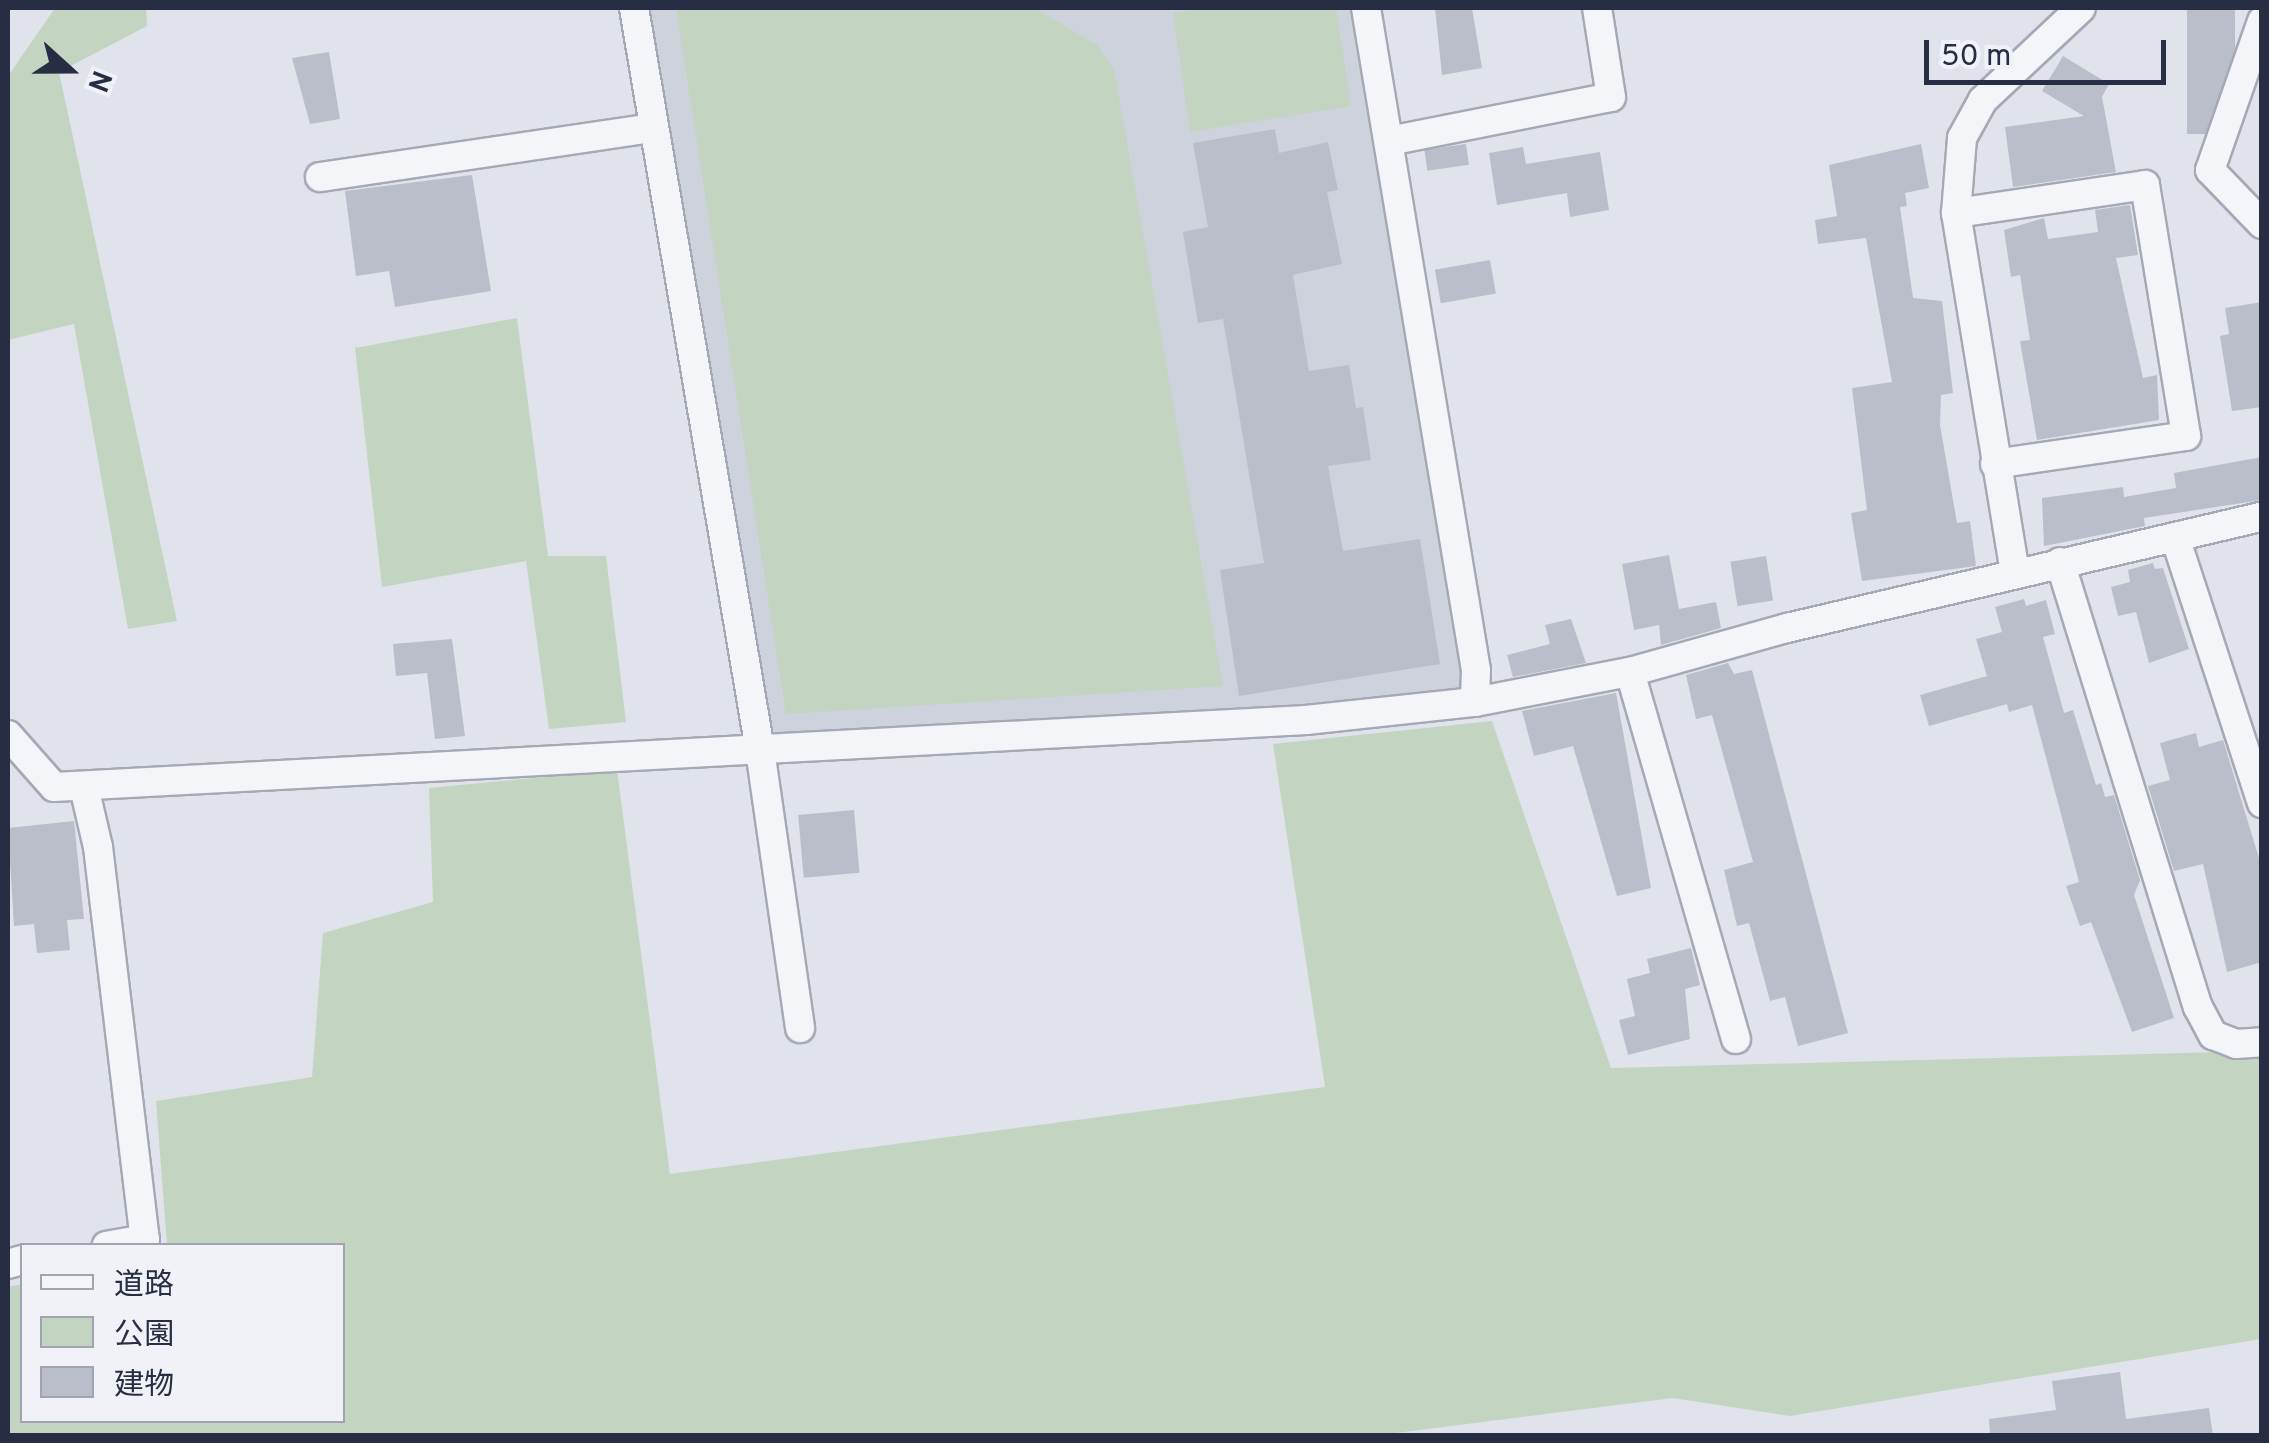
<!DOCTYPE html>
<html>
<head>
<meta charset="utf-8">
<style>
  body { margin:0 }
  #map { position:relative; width:2269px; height:1443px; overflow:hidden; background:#e0e3eb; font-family:Overpass,"Noto Sans JP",sans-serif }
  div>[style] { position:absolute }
  .built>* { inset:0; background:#ced2dd }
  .green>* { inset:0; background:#c3d5c1 }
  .building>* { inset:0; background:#babecb; transform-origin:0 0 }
  .roads { filter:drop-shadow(2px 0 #a5a9b6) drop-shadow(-2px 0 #a5a9b6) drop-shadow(0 2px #a5a9b6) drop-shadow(0 -2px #a5a9b6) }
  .minor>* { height:28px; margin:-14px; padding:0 14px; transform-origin:14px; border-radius:14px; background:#f4f5f9 }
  span { translate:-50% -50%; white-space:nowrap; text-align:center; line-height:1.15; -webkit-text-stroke:10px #f0f2f8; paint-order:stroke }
  .frame { position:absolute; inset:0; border:10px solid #272e44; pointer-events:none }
  .legend { position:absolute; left:20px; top:1243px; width:325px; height:180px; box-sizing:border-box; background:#f0f2f8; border:2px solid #a0a4b0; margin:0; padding:12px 18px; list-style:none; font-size:30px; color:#272e44 }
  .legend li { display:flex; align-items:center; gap:20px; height:50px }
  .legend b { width:50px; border:2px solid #a0a4b0 }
  .north { position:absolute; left:20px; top:20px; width:100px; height:100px; -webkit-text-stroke:8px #f0f2f8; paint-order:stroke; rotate:111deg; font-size:28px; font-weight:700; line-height:40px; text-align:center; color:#272e44 }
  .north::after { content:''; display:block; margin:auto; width:35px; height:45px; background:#272e44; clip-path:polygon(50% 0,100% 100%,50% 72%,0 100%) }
  .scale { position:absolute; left:1924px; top:40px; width:242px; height:45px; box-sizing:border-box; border:5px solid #272e44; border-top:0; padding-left:12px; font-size:30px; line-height:35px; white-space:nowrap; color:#272e44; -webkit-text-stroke:8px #f0f2f8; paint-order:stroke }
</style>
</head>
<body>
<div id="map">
  <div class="built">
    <i style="clip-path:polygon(649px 8px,1356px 8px,1469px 679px,1463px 694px,1293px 713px,779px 740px,767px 731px)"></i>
  </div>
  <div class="green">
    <i style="clip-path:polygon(55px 8px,146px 8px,147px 26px,59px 72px,177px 621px,128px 629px,74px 324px,8px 340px,8px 76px)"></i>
    <i style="clip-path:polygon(676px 8px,1035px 8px,1097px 45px,1114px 69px,1223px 686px,786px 714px)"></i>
    <i style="clip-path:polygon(1208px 8px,1336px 8px,1351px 106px,1190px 132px,1173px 13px)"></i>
    <i style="clip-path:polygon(517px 318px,548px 556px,606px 556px,626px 722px,549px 729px,526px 561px,382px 587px,355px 348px)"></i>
    <i style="clip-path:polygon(1492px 721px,1611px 1068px,2261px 1051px,2261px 1339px,1790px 1416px,1673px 1398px,1372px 1436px,8px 1435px,8px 1287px,22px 1284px,22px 1420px,342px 1420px,342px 1246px,167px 1245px,156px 1101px,312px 1077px,323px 933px,433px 902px,429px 788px,617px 770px,670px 1174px,1325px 1087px,1273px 744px)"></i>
  </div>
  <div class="building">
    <i style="clip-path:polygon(1435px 8px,1472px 8px,1482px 68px,1442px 75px)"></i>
    <i style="left:2187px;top:8px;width:48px;height:126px"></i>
    <i style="clip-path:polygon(329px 52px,340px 119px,310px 124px,292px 58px)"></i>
    <i style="clip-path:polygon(2063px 56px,2109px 84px,2102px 97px,2116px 172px,2013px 187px,2005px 127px,2084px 116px,2042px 91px)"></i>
    <i style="clip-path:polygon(1275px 129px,1279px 153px,1328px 142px,1338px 190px,1327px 192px,1342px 264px,1293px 275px,1309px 371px,1349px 365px,1356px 408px,1363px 407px,1371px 460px,1328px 466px,1343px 551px,1420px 539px,1440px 664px,1239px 696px,1220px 570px,1264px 563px,1223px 319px,1198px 323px,1183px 232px,1208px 227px,1193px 143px)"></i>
    <i style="left:1466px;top:144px;width:21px;height:42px;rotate:82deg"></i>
    <i style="clip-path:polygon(1921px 144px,1929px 188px,1905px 193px,1907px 206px,1900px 207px,1913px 298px,1942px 301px,1953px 393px,1941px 395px,1940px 425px,1957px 523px,1970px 521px,1976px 566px,1862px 581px,1851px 513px,1867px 510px,1852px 388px,1892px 382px,1866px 238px,1818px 244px,1815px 220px,1837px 216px,1829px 165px)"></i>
    <i style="clip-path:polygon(1523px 147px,1526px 164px,1600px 152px,1609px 210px,1570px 217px,1567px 193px,1497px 205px,1489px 153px)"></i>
    <i style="clip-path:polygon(472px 175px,491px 291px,395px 307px,389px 271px,356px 276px,345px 191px)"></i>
    <i style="clip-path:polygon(2130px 205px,2138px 255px,2116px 258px,2143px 378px,2157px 375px,2159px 420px,2037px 440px,2020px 341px,2030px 340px,2020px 275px,2011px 277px,2004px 230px,2044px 218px,2048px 239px,2098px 232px,2095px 210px)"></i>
    <i style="left:1490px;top:260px;width:34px;height:56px;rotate:80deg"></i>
    <i style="clip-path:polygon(2262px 302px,2262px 407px,2232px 411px,2220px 336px,2229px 334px,2225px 308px)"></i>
    <i style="clip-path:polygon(2262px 457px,2262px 500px,2144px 518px,2145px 526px,2044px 546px,2042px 498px,2123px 487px,2124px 497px,2176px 488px,2174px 473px)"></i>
    <i style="clip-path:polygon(1669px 555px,1679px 609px,1716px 602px,1721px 628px,1661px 645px,1659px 625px,1634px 630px,1622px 564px)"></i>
    <i style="left:1766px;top:556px;width:45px;height:36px;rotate:81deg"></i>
    <i style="clip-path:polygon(2153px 563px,2155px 569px,2163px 568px,2189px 649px,2149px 663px,2136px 612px,2118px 616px,2111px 587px,2130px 582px,2128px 570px)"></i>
    <i style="clip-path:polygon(2024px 599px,2026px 606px,2046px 600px,2055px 634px,2043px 637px,2064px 713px,2073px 710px,2096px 785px,2101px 783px,2105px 797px,2114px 795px,2140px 880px,2134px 895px,2174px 1018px,2132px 1032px,2091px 922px,2080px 926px,2066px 886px,2079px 882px,2032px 705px,2009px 712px,2007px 704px,1929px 726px,1920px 695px,1987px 676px,1976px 639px,2002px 632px,1995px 607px)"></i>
    <i style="clip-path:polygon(1571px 619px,1586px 663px,1513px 677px,1507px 655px,1550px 644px,1545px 625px)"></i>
    <i style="clip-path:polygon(452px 639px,465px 736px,435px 739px,427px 673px,396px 676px,393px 644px)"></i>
    <i style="clip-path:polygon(1728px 663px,1734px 674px,1752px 670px,1848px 1033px,1798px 1046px,1785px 997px,1770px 1001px,1749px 923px,1737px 926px,1724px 870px,1753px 862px,1712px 715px,1696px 719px,1686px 675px)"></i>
    <i style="clip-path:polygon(1616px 693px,1651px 888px,1617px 896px,1573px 746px,1534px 756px,1522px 711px)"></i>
    <i style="clip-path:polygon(2196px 733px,2199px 747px,2223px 740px,2262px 868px,2262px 962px,2227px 972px,2203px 864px,2174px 871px,2148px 786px,2170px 780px,2160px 743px)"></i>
    <i style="left:854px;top:810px;width:63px;height:56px;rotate:85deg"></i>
    <i style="clip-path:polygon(74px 821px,84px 919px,67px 920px,70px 950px,37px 953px,34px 924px,14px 926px,8px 828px)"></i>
    <i style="clip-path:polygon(1691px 948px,1700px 985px,1685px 989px,1690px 1039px,1628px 1055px,1619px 1020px,1635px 1016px,1627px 979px,1650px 973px,1647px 959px)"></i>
    <i style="clip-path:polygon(2120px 1372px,2126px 1419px,2209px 1408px,2213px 1436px,1990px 1436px,1989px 1419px,2056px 1410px,2052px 1381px)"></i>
  </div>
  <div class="roads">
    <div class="minor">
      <i style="left:634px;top:8px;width:753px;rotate:80.36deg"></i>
      <i style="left:760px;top:750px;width:281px;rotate:81.8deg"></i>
      <i style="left:1366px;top:8px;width:671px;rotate:80.57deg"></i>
      <i style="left:1476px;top:670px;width:32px;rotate:92deg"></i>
      <i style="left:2262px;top:21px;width:158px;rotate:109.2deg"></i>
      <i style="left:2210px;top:170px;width:75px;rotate:46.1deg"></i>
      <i style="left:1389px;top:141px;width:226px;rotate:-11.2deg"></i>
      <i style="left:1611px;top:97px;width:90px;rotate:-98.9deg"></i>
      <i style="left:320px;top:177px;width:337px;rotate:-8.4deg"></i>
      <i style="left:1956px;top:213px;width:191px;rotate:-8.4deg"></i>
      <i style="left:2145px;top:185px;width:254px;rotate:80.7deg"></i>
      <i style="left:2186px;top:436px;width:193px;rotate:171.7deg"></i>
      <i style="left:2175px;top:537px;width:280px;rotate:71.9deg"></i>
      <i style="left:2060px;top:562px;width:466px;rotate:72.8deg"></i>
      <i style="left:2198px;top:1007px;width:32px;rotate:62deg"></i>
      <i style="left:2213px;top:1035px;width:25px;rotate:21deg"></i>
      <i style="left:2236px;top:1044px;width:26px;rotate:-4deg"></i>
      <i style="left:2015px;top:573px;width:365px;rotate:-99.3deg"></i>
      <i style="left:1956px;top:213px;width:75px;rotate:-85.4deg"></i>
      <i style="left:1962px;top:138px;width:43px;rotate:-61.1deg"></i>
      <i style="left:1983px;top:100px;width:134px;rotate:-43.2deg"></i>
      <i style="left:1630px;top:672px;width:382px;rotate:73.9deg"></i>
      <i style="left:8px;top:735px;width:69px;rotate:48.5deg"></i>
      <i style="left:54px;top:787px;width:1254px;rotate:-3.06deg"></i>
      <i style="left:1306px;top:720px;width:170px;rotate:-6.1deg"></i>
      <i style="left:1475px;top:702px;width:158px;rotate:-11deg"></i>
      <i style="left:1630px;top:672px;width:163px;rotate:-15.7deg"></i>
      <i style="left:1787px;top:628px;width:488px;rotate:-13.2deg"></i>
      <i style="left:84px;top:787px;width:62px;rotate:76.9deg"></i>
      <i style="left:98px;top:847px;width:395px;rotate:83.2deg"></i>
      <i style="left:145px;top:1239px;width:39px;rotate:170deg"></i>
      <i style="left:8px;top:1264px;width:15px;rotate:-16deg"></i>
    </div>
  </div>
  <div class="frame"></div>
  <ul class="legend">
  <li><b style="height:12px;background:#f4f5f9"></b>道路</li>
  <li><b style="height:28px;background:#c3d5c1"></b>公園</li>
  <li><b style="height:28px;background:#babecb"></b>建物</li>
  </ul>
  <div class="north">N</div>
  <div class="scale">50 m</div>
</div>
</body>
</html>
